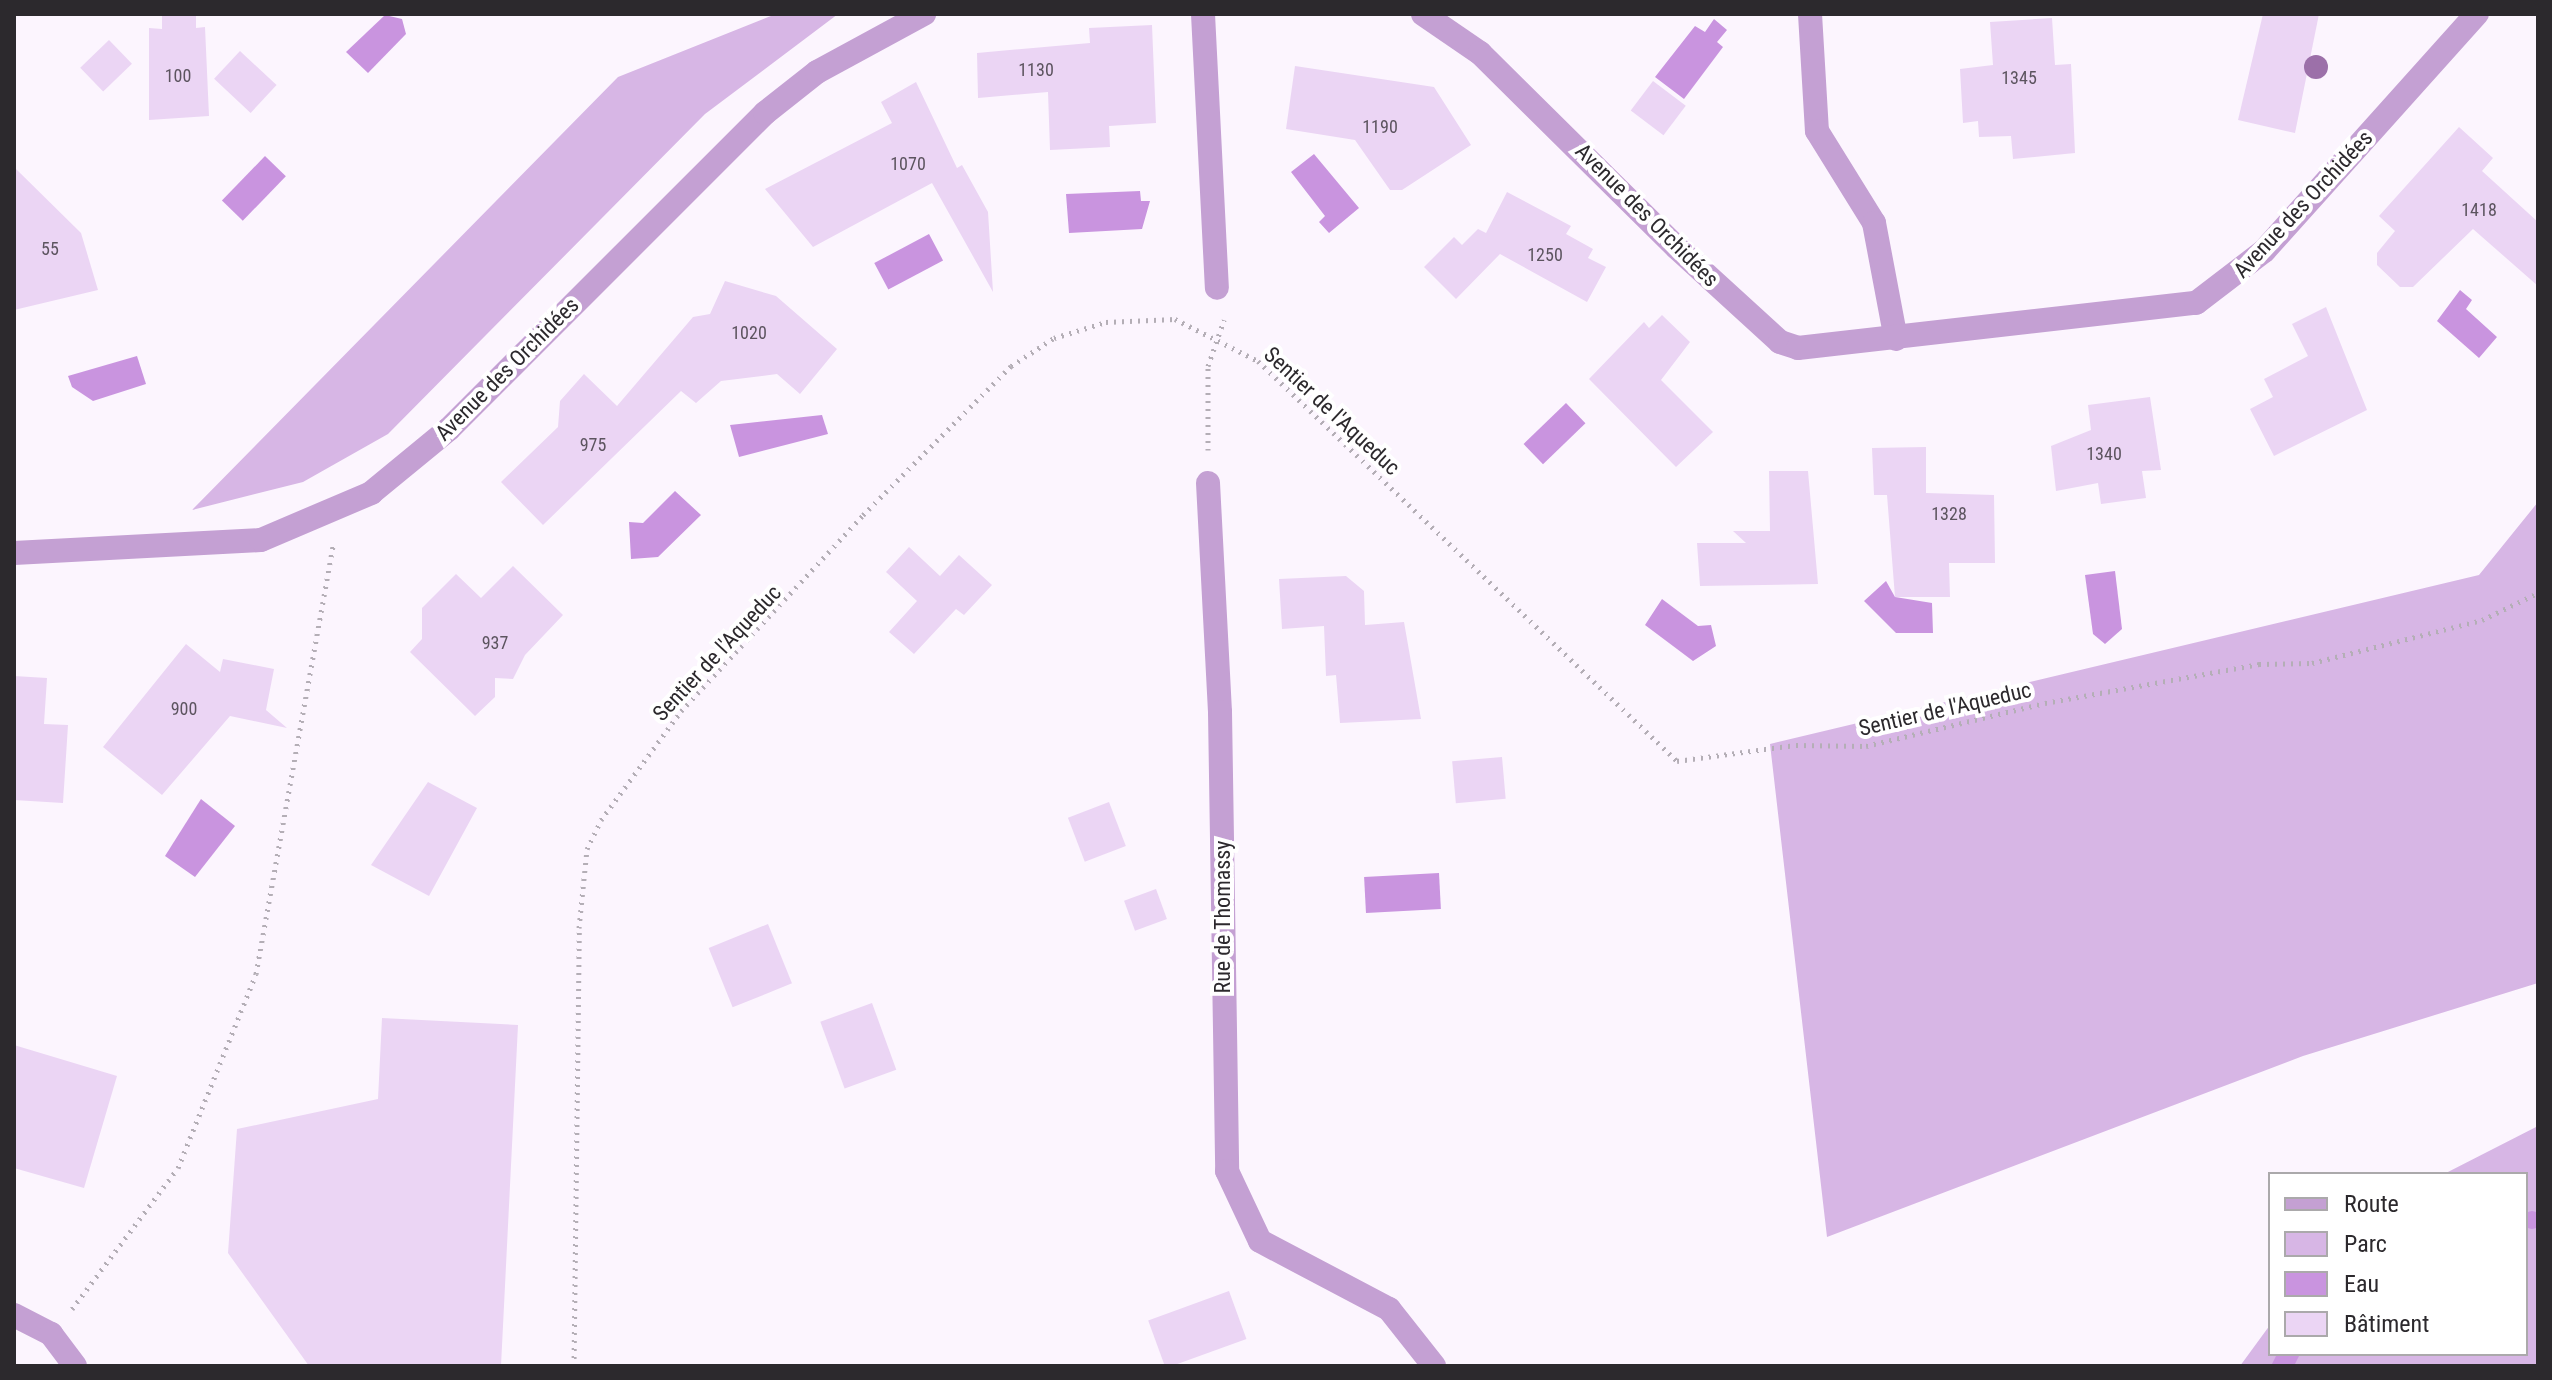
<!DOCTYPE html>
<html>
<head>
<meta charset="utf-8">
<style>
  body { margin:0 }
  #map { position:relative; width:2552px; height:1380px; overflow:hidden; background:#fcf5fe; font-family:"Roboto Condensed",sans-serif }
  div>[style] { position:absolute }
  .green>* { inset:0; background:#d7b6e5 }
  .water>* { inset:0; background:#c994df; transform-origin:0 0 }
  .round { border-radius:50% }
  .building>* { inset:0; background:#ebd5f4; transform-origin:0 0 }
  .path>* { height:5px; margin-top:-2.5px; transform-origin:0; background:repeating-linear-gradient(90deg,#b4aeb6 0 2px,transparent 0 8px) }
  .lane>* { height:24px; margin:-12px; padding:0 12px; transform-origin:12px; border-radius:12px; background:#c4a0d3 }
  .street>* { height:24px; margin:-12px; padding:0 12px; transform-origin:12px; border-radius:12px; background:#c4a0d3 }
  .trees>* { width:24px; height:24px; margin:-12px; border-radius:50%; background:#9c70a9 }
  span { translate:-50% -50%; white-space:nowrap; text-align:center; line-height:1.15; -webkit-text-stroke:8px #fff; paint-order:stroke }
  .number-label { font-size:18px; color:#5c545f }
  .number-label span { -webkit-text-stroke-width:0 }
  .street-label { font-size:22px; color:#2c292d }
  .frame { position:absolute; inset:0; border:16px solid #2c292d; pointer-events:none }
  .legend { position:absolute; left:2268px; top:1172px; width:260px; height:184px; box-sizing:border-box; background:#fff; border:2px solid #aba9ab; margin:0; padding:10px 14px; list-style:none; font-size:24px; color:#2c292d }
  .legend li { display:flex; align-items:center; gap:16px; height:40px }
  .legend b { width:40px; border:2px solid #aba9ab }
</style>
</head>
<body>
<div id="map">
  <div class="green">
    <i style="clip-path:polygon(776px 14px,838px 14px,705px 114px,388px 434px,303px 482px,192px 510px,618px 77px)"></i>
    <i style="clip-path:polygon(2538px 502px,2538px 983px,2303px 1056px,1827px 1237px,1770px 744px,2479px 575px)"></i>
    <i style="clip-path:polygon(2538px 1126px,2538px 1366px,2240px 1366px,2270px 1325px,2270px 1354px,2526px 1354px,2526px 1174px,2444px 1174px)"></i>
  </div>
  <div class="water">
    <i style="clip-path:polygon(385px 15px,402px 19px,406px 34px,368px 73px,346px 52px)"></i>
    <i style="clip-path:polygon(1714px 19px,1727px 30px,1717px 42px,1723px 47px,1684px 99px,1655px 77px,1695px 26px,1705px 32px)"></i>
    <i style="clip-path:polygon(1314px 154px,1359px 208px,1329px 233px,1319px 222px,1325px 216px,1291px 172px)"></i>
    <i style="left:265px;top:156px;width:29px;height:62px;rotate:44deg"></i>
    <i style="clip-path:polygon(1140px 191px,1141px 201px,1150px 201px,1142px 229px,1069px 233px,1066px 194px)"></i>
    <i style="left:929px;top:234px;width:30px;height:62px;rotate:62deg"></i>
    <i style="clip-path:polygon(2460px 290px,2472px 300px,2466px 309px,2497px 337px,2479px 358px,2437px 321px)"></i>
    <i style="clip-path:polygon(137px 356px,146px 384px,93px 401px,72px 387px,68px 376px)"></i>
    <i style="left:1566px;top:403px;width:28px;height:59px;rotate:46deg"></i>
    <i style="clip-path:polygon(822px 415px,828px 434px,739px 457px,730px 425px)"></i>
    <i style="clip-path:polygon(675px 491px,701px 515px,658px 557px,631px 559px,629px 522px,643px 523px)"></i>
    <i style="clip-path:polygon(2115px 571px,2122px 629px,2105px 644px,2093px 634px,2085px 575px)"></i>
    <i style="clip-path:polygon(1886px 581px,1895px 597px,1932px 603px,1933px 633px,1896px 633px,1864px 601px)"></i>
    <i style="clip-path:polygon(1662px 599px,1698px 626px,1711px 625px,1716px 646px,1693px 661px,1645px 625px)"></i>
    <i style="clip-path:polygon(201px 799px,235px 826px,195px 877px,165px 856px)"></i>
    <i style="left:1439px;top:873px;width:36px;height:75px;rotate:87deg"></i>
    <i class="round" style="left:2523px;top:1211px;width:18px;height:18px"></i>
    <i style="clip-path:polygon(2277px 1354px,2300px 1354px,2294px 1366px,2271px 1366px)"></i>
  </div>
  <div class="building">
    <i style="clip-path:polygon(162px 14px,196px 14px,196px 28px,205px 27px,209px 116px,149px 120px,149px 28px,162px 29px)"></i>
    <i style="clip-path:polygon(2263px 14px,2319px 14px,2295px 133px,2238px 120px)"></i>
    <i style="clip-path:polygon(2052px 18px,2055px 65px,2071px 64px,2075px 153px,2013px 159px,2011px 136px,1979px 137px,1978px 121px,1963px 123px,1960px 69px,1993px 65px,1990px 22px)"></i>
    <i style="clip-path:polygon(1152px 25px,1156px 123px,1109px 126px,1110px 147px,1050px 150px,1048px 92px,978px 98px,977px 53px,1090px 43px,1089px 28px)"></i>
    <i style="left:109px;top:40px;width:33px;height:40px;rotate:46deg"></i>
    <i style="left:240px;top:51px;width:50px;height:38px;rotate:43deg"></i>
    <i style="clip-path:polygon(1295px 66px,1434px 87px,1471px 145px,1402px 190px,1390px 190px,1355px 140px,1286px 129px)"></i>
    <i style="left:1653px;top:81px;width:41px;height:37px;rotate:37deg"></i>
    <i style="clip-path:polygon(916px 82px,957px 168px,962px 165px,988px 212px,993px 292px,932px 183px,813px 247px,765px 189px,892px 123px,881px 102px)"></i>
    <i style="clip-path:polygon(2459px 127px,2493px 158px,2482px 171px,2538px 222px,2538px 286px,2473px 229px,2413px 287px,2400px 287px,2377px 265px,2377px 253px,2395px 231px,2379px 216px)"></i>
    <i style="clip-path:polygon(14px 167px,81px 233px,98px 290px,14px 310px)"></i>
    <i style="clip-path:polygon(1507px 192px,1571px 226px,1566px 234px,1593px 249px,1588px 258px,1606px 267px,1587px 302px,1500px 254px,1456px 299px,1424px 267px,1454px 237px,1462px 245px,1478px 229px,1486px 233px)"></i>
    <i style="clip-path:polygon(725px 281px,776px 296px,837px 349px,800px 394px,777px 374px,721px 381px,696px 403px,681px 391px,543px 525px,501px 482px,558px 427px,560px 401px,584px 374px,617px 406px,693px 317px,710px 314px)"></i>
    <i style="clip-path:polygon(2326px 307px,2367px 410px,2274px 456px,2250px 409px,2273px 397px,2264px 379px,2308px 356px,2292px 324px)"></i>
    <i style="clip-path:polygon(1662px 315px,1690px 342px,1661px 380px,1713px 432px,1676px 467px,1589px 379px,1644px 322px,1649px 328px)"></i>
    <i style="clip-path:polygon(2150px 397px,2161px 470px,2142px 471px,2146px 498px,2101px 504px,2098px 483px,2056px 491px,2051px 446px,2091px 430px,2088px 405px)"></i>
    <i style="clip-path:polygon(1926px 447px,1926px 493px,1994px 495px,1995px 563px,1949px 563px,1950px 597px,1895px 597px,1887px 495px,1874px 495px,1872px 448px)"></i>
    <i style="clip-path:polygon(1769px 471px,1808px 471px,1818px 584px,1700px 586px,1697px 543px,1746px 543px,1733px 531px,1770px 531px)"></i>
    <i style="clip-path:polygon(909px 547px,940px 576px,959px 555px,992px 585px,964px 615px,956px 609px,914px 654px,889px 632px,917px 601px,886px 572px)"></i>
    <i style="clip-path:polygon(513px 566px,563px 615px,525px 655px,513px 679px,495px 678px,495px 697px,475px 716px,410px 652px,422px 639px,422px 608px,456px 574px,481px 598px)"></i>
    <i style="clip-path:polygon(1346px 576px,1364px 591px,1365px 625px,1404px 622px,1421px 719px,1340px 723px,1336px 675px,1326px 676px,1324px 626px,1282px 629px,1279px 579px)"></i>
    <i style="clip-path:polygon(186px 644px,220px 672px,223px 659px,274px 669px,266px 710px,287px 728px,230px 716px,162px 795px,103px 747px)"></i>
    <i style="clip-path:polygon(14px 676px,47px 678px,44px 724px,68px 725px,63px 803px,14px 800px)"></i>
    <i style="left:1502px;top:757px;width:42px;height:50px;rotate:85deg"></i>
    <i style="clip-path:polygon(428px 782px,477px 808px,429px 896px,371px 865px)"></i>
    <i style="left:1109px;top:802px;width:47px;height:44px;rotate:69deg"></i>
    <i style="left:1156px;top:889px;width:32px;height:34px;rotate:70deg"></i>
    <i style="left:768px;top:924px;width:64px;height:64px;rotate:68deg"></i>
    <i style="left:872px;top:1003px;width:71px;height:55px;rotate:70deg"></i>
    <i style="clip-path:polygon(382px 1018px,518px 1025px,501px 1366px,309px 1366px,228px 1253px,237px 1129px,378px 1099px)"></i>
    <i style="clip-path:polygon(14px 1045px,117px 1076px,84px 1188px,14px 1168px)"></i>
    <i style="left:1229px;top:1291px;width:51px;height:86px;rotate:70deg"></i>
  </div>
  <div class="path">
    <i style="left:1208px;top:450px;width:84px;rotate:-90deg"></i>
    <i style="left:1208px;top:366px;width:49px;rotate:-70.8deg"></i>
    <i style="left:72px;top:1309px;width:176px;rotate:-53.1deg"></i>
    <i style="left:178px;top:1168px;width:209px;rotate:-68.1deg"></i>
    <i style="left:256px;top:974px;width:436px;rotate:-79.8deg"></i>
    <i style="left:574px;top:1366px;width:438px;rotate:-89.3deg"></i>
    <i style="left:579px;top:928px;width:79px;rotate:-84.2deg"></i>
    <i style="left:587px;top:849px;width:32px;rotate:-64deg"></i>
    <i style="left:601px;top:820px;width:135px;rotate:-53.7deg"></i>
    <i style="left:681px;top:711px;width:267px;rotate:-47.1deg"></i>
    <i style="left:863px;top:515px;width:210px;rotate:-45.2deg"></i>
    <i style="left:1011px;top:366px;width:51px;rotate:-33.1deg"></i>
    <i style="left:1054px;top:338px;width:54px;rotate:-17.1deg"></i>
    <i style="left:1106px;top:322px;width:69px;rotate:-2.5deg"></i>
    <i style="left:1175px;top:319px;width:93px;rotate:26.8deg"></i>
    <i style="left:1258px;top:361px;width:579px;rotate:43.67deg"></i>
    <i style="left:1677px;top:761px;width:120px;rotate:-7.7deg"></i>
    <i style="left:1796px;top:745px;width:70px;rotate:0.8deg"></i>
    <i style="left:1866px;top:746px;width:184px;rotate:-13.5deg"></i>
    <i style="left:2045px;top:703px;width:218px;rotate:-10.3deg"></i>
    <i style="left:2259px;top:664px;width:53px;rotate:-1.1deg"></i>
    <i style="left:2312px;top:663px;width:175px;rotate:-14.2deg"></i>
    <i style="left:2482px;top:620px;width:62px;rotate:-25.7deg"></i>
  </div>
  <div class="lane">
    <i style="left:1810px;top:14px;width:117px;rotate:86.6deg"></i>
    <i style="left:1817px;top:131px;width:108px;rotate:58.2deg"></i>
    <i style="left:1874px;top:223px;width:118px;rotate:79.3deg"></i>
  </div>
  <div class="street">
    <i style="left:1203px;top:14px;width:274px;rotate:87.1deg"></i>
    <i style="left:1423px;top:14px;width:69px;rotate:34.4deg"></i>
    <i style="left:1480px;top:53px;width:277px;rotate:44.7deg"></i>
    <i style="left:1677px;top:248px;width:139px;rotate:42.4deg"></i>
    <i style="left:1780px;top:342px;width:19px;rotate:18deg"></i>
    <i style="left:1798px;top:348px;width:401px;rotate:-6.5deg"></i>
    <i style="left:2196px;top:303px;width:86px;rotate:-37.4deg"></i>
    <i style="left:2264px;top:251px;width:319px;rotate:-48.1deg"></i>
    <i style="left:1208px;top:483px;width:229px;rotate:87deg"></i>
    <i style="left:1220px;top:712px;width:459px;rotate:89.1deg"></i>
    <i style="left:1227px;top:1171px;width:77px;rotate:64.8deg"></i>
    <i style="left:1260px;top:1241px;width:146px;rotate:27.8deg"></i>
    <i style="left:1389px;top:1309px;width:73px;rotate:51.7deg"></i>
    <i style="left:14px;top:553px;width:247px;rotate:-3deg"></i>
    <i style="left:261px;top:540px;width:120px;rotate:-23.1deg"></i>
    <i style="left:371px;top:493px;width:101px;rotate:-39.4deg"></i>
    <i style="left:449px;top:429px;width:447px;rotate:-45deg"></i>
    <i style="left:765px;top:113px;width:66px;rotate:-38.3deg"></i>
    <i style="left:817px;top:72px;width:122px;rotate:-28.5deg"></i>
    <i style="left:14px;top:1315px;width:42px;rotate:27.2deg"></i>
    <i style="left:51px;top:1334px;width:40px;rotate:53deg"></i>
  </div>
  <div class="trees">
    <i style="left:2316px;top:67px"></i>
  </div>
  <div class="number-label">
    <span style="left:1036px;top:70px">1130</span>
    <span style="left:178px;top:76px">100</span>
    <span style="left:2019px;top:78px">1345</span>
    <span style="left:1380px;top:127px">1190</span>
    <span style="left:908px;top:164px">1070</span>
    <span style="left:2479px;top:210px">1418</span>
    <span style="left:50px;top:249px">55</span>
    <span style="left:1545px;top:255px">1250</span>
    <span style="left:749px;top:333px">1020</span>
    <span style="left:593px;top:445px">975</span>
    <span style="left:2104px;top:454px">1340</span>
    <span style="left:1949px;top:514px">1328</span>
    <span style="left:495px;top:643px">937</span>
    <span style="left:184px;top:709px">900</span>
  </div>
  <div class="street-label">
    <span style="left:2303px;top:204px;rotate:-47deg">Avenue des Orchidées</span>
    <span style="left:1647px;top:215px;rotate:45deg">Avenue des Orchidées</span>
    <span style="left:507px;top:369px;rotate:-45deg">Avenue des Orchidées</span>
    <span style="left:1332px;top:411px;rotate:43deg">Sentier de l'Aqueduc</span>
    <span style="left:717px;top:653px;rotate:-47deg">Sentier de l'Aqueduc</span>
    <span style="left:1945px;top:709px;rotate:-13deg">Sentier de l'Aqueduc</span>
    <span style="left:1223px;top:917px;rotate:-90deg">Rue de Thomassy</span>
  </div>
  <div class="frame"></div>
  <ul class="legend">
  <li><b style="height:10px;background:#c4a0d3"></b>Route</li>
  <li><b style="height:22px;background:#d7b6e5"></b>Parc</li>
  <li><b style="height:22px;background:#c994df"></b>Eau</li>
  <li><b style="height:22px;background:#ebd5f4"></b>Bâtiment</li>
  </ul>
</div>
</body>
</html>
